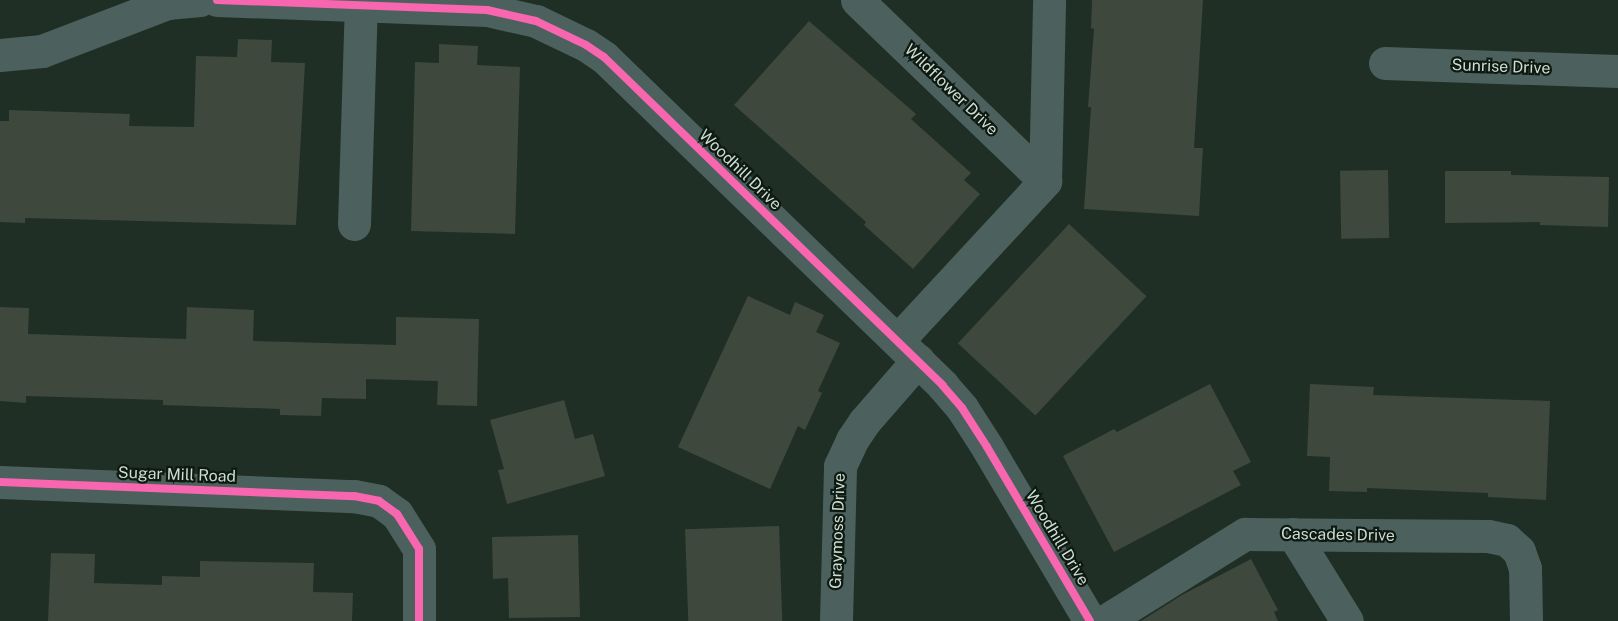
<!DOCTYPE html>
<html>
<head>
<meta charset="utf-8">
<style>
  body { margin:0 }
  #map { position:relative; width:1618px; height:621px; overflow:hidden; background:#1f2f25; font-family:"Public Sans",sans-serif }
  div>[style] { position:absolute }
  .building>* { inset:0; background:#3e483d; transform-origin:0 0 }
  .minor>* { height:33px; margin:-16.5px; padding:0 16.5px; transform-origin:16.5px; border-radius:16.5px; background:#4c615d }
  .cycleway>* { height:8px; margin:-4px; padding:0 4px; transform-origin:4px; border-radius:4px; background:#f766af }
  span { translate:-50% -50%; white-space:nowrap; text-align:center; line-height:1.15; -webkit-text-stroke:4.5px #0d1911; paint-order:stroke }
  .street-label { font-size:16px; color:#cdddd2 }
</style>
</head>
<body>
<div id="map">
  <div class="building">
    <i style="clip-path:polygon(1092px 0,1203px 0,1194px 148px,1203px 148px,1199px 216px,1084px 209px,1091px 107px,1088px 107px,1094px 29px,1091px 28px)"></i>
    <i style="clip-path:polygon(809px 21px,916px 114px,911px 119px,971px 173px,964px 180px,980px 194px,913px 269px,864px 225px,866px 222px,734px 105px)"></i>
    <i style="clip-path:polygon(238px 39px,272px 40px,271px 62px,305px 63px,296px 225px,25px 218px,25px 223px,0 222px,0 121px,9px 121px,9px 110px,130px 114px,129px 126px,194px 127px,196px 56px,237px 57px)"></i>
    <i style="clip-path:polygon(439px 44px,478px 46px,477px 65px,520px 67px,515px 234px,411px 231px,415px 62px,439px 63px)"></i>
    <i style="left:1388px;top:170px;width:68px;height:48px;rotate:89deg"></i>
    <i style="clip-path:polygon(1445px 171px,1511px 171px,1511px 175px,1609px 177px,1608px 227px,1540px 225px,1540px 222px,1445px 223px)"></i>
    <i style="left:1069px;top:224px;width:106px;height:163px;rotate:43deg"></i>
    <i style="clip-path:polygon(748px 296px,790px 315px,795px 302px,824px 315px,816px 332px,840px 343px,818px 391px,822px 393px,805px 430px,798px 426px,770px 489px,678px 447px)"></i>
    <i style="clip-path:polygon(0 307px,29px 308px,28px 334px,186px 339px,187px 307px,254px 310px,253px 341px,396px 345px,396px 317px,479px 319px,477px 406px,437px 405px,438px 381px,366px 379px,366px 399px,322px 398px,321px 416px,280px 415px,280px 409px,163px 405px,163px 400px,26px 396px,26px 403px,0 401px)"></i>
    <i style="clip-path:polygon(1210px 384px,1251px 462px,1233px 471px,1241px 485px,1114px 552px,1063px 456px,1114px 429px,1117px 432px)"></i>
    <i style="clip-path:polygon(1310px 384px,1374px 387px,1373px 395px,1550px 401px,1546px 500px,1488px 497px,1488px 493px,1367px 488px,1367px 492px,1329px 491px,1330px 457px,1307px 456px)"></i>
    <i style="clip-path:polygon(564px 400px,575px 439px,593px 434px,605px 476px,507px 504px,498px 470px,504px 469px,490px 420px)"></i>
    <i style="left:779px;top:526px;width:95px;height:94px;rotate:88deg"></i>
    <i style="clip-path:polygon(578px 535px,580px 617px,509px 618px,508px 578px,493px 579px,492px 537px)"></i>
    <i style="clip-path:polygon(51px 553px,95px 554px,94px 583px,162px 585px,162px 576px,200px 577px,200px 561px,314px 563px,313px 592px,353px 593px,352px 621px,48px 621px)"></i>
    <i style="clip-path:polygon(1251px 559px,1278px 610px,1274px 612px,1278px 621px,1141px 621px,1182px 595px)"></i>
  </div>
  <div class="minor">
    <i style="left:217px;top:0;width:270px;rotate:2.1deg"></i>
    <i style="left:487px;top:10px;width:50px;rotate:12.7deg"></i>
    <i style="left:536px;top:21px;width:55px;rotate:25.6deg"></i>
    <i style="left:586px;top:45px;width:22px;rotate:34deg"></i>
    <i style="left:604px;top:57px;width:472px;rotate:44.1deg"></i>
    <i style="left:943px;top:386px;width:29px;rotate:49deg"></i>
    <i style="left:962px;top:408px;width:46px;rotate:57.3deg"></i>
    <i style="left:987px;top:447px;width:202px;rotate:59.4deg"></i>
    <i style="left:857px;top:0;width:261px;rotate:43.9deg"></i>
    <i style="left:0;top:55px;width:42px;rotate:-5.4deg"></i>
    <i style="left:42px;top:51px;width:134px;rotate:-21deg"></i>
    <i style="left:167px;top:3px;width:33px;rotate:-5deg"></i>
    <i style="left:1385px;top:63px;width:233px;rotate:2deg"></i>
    <i style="left:354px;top:224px;width:218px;rotate:-88.2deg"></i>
    <i style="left:898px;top:340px;width:217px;rotate:-47.2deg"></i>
    <i style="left:1045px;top:181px;width:181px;rotate:-88.7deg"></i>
    <i style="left:0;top:482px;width:354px;rotate:2.3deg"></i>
    <i style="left:354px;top:496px;width:25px;rotate:11deg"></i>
    <i style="left:379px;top:501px;width:22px;rotate:36deg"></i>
    <i style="left:397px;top:514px;width:41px;rotate:57.8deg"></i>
    <i style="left:419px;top:549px;width:72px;rotate:90deg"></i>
    <i style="left:1293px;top:534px;width:102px;rotate:58.2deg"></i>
    <i style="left:836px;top:621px;width:155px;rotate:-88.5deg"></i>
    <i style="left:840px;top:466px;width:29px;rotate:-65deg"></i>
    <i style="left:852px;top:440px;width:22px;rotate:-56deg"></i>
    <i style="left:864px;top:422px;width:82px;rotate:-48.9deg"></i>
    <i style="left:1105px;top:621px;width:165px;rotate:-31.9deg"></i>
    <i style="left:1245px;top:534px;width:243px;rotate:0.5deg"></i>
    <i style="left:1488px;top:536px;width:19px;rotate:12deg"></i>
    <i style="left:1507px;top:540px;width:16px;rotate:43deg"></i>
    <i style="left:1519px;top:551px;width:18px;rotate:71deg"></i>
    <i style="left:1525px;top:568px;width:53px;rotate:88.9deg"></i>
  </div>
  <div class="cycleway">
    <i style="left:217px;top:0;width:270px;rotate:2.1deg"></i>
    <i style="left:487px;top:10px;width:50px;rotate:12.7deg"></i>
    <i style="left:536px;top:21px;width:55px;rotate:25.6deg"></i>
    <i style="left:586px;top:45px;width:22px;rotate:34deg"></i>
    <i style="left:604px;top:57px;width:472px;rotate:44.1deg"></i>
    <i style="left:943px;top:386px;width:29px;rotate:49deg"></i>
    <i style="left:962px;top:408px;width:46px;rotate:57.3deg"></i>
    <i style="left:987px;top:447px;width:202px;rotate:59.4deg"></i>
    <i style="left:0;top:482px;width:354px;rotate:2.3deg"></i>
    <i style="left:354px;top:496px;width:25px;rotate:11deg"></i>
    <i style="left:379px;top:501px;width:22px;rotate:36deg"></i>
    <i style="left:397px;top:514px;width:41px;rotate:57.8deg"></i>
    <i style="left:419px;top:549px;width:72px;rotate:90deg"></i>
  </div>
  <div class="street-label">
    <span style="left:1501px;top:67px;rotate:2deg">Sunrise Drive</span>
    <span style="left:951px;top:90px;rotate:44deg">Wildflower Drive</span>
    <span style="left:740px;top:170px;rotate:44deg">Woodhill Drive</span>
    <span style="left:177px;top:475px;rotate:2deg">Sugar Mill Road</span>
    <span style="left:838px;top:531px;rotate:-88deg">Graymoss Drive</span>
    <span style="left:1338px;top:535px;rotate:1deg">Cascades Drive</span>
    <span style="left:1057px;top:538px;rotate:59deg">Woodhill Drive</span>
  </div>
</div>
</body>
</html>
